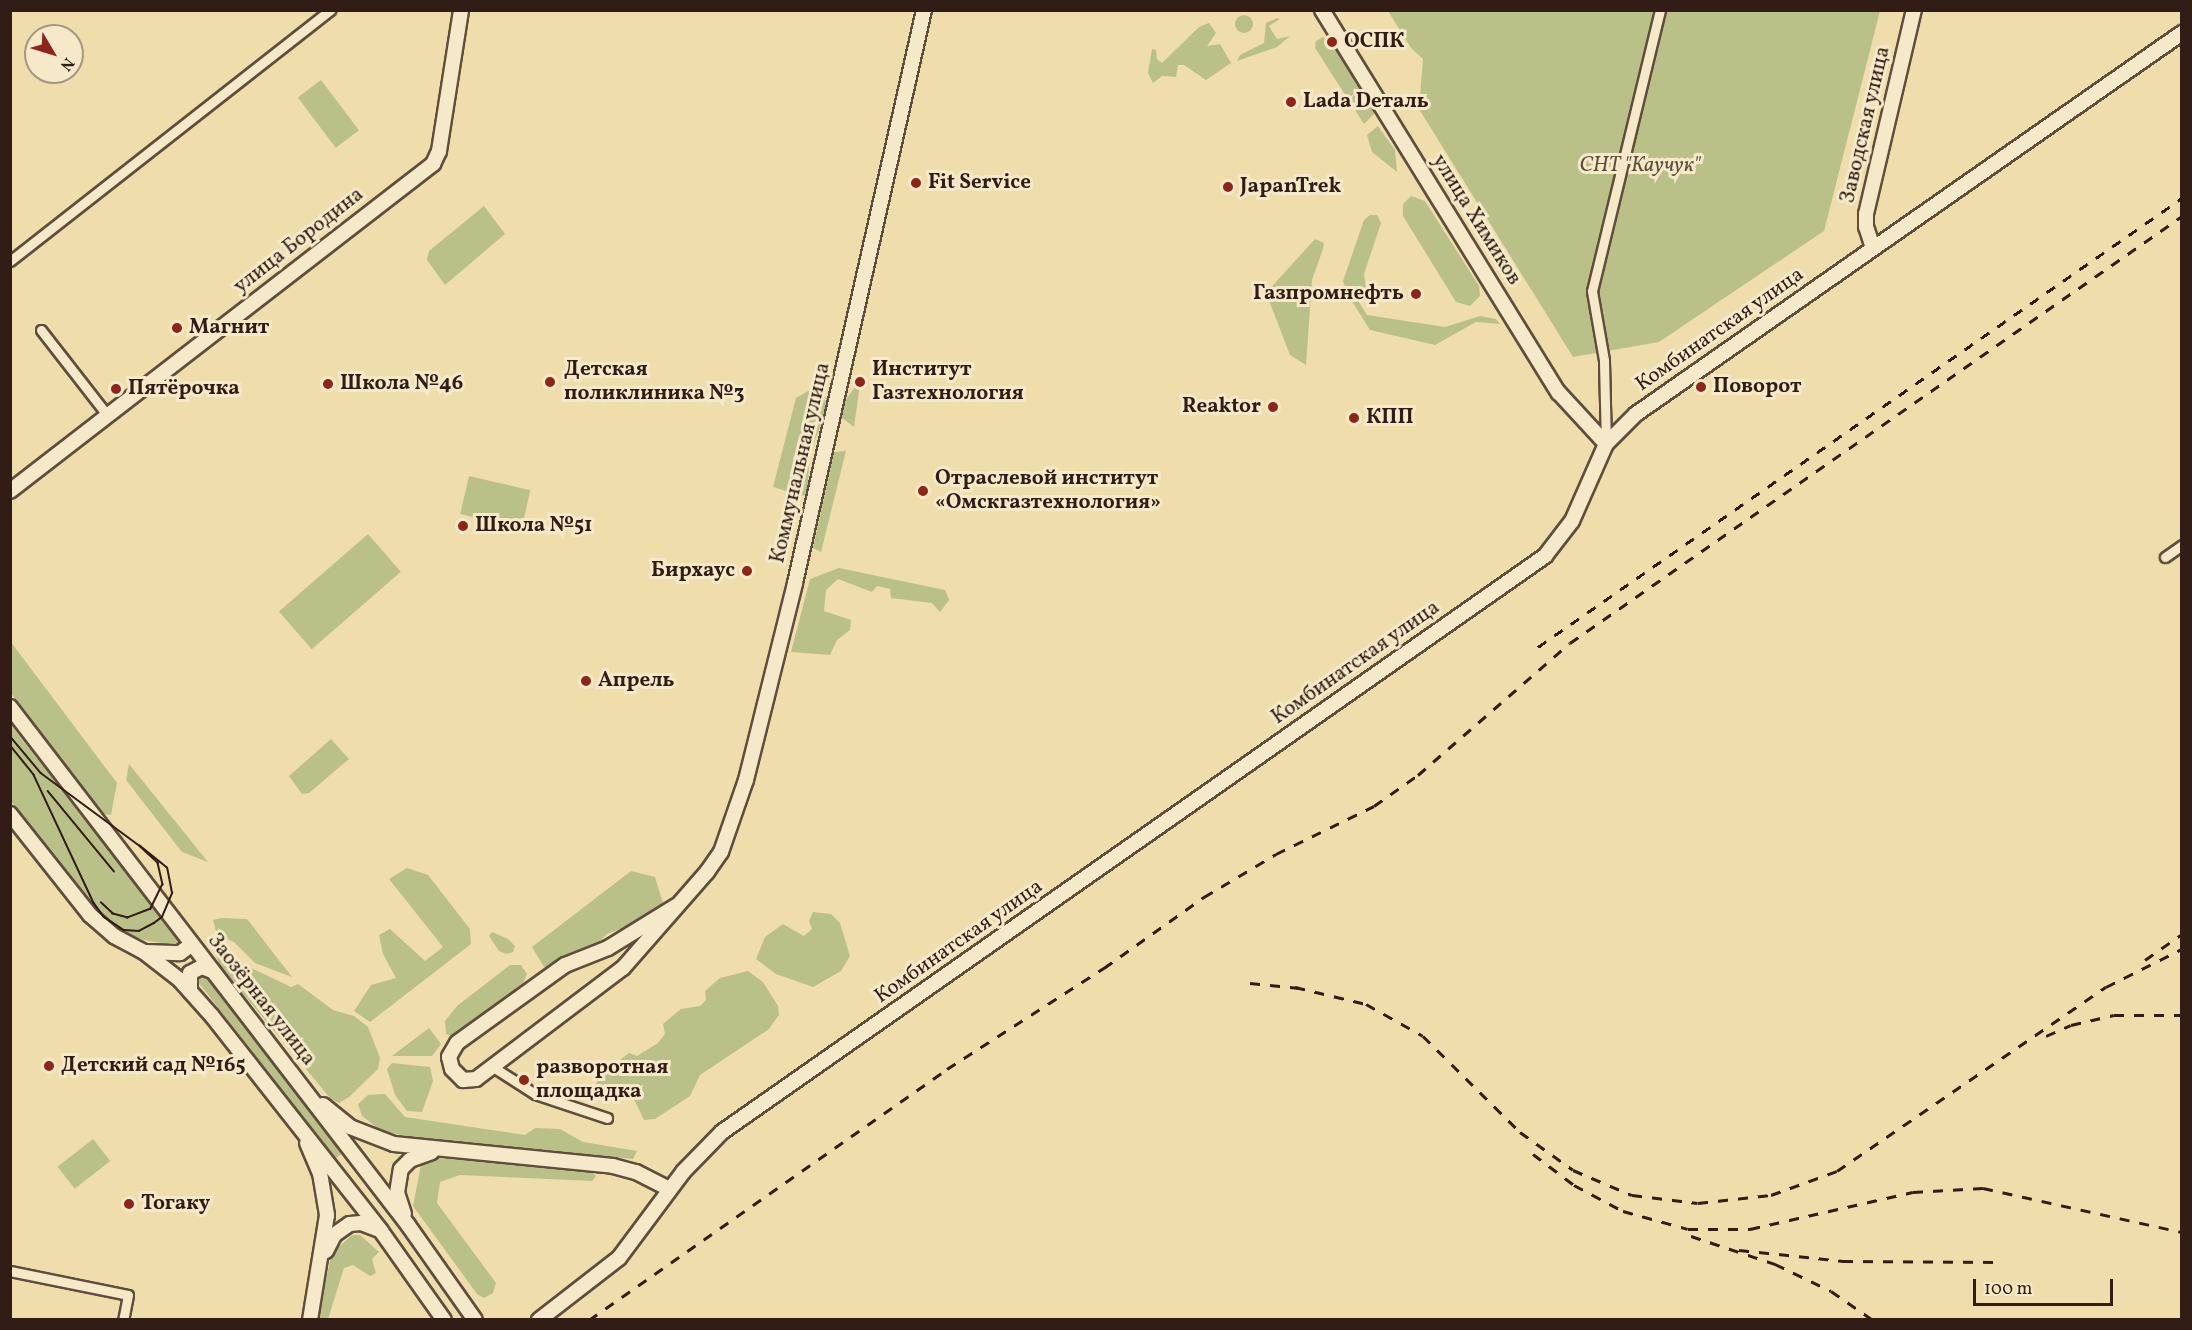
<!DOCTYPE html>
<html>
<head>
<meta charset="utf-8">
<style>
  body { margin:0 }
  #map { position:relative; width:2192px; height:1330px; overflow:hidden; background:#efddac; font-family:Vollkorn,serif }
  div>[style] { position:absolute }
  .green>* { inset:0; background:#b9c189; transform-origin:0 0 }
  .round { border-radius:50% }
  .roads { filter:drop-shadow(2px 0 #604d3b) drop-shadow(-2px 0 #604d3b) drop-shadow(0 2px #604d3b) drop-shadow(0 -2px #604d3b) }
  .street>* { height:9px; margin:-4.5px; padding:0 4.5px; transform-origin:4.5px; border-radius:4.5px; background:#f5e9c9 }
  .secondary>* { height:14px; margin:-7px; padding:0 7px; transform-origin:7px; border-radius:7px; background:#f5e9c9 }
  .tram>* { height:1.5px; margin:-0.75px; padding:0 0.75px; transform-origin:0.75px; border-radius:0.75px; background:#311d15 }
  .rail>* { height:3px; margin-top:-1.5px; transform-origin:0; background:repeating-linear-gradient(90deg,#311d15 0 10px,transparent 0 20px) }
  .dots>* { width:16px; height:16px; translate:-50% -50%; box-sizing:border-box; border:3px solid #f5e9c9; border-radius:50% }
  span { translate:-50% -50%; white-space:nowrap; text-align:center; line-height:1.15; -webkit-text-stroke:6px #f5e9c9; paint-order:stroke }
  .poi-label { font-size:21px; color:#311d15; font-weight:700 }
  .left { translate:0 -50%; text-align:left }
  .right { translate:-100% -50%; text-align:right }
  .street-label { font-size:21px; color:#311d15 }
  .park-label { font-size:21px; color:#5a4e38; font-style:italic }
  .frame { position:absolute; inset:0; border:12px solid #311d15; pointer-events:none }
  .north { position:absolute; left:24px; top:24px; width:60px; height:60px; box-sizing:border-box; background:#f5e9c9; border:2px solid #a79781; border-radius:50%; rotate:128deg; font-size:16px; font-weight:700; line-height:24px; text-align:center; color:#311d15 }
  .north::after { content:''; display:block; margin:auto; width:21px; height:27px; background:#8f2418; clip-path:polygon(50% 0,100% 100%,50% 72%,0 100%) }
  .scale { position:absolute; left:1973px; top:1279px; width:140px; height:27px; box-sizing:border-box; border:3px solid #311d15; border-top:0; padding-left:8px; font-size:18px; line-height:21px; white-space:nowrap; color:#311d15; -webkit-text-stroke:4px #f5e9c9; paint-order:stroke }
</style>
</head>
<body>
<div id="map">
  <div class="green">
    <i style="clip-path:polygon(1388px 11px,1880px 11px,1824px 231px,1659px 342px,1573px 357px,1419px 109px,1423px 59px,1411px 48px)"></i>
    <i class="round" style="left:1235px;top:15px;width:18px;height:18px"></i>
    <i style="clip-path:polygon(1277px 18px,1280px 19px,1269px 26px,1277px 39px,1290px 36px,1277px 47px,1237px 61px,1240px 55px,1264px 43px,1266px 23px)"></i>
    <i style="clip-path:polygon(1209px 23px,1216px 33px,1207px 46px,1220px 44px,1231px 63px,1206px 80px,1184px 65px,1178px 65px,1176px 77px,1162px 76px,1153px 83px,1148px 73px,1152px 49px,1156px 50px,1157px 59px,1162px 63px,1199px 27px)"></i>
    <i style="clip-path:polygon(1323px 37px,1337px 48px,1373px 108px,1374px 114px,1364px 124px,1315px 48px,1316px 41px)"></i>
    <i style="left:321px;top:80px;width:63px;height:29px;rotate:53deg"></i>
    <i style="clip-path:polygon(1378px 126px,1395px 150px,1397px 172px,1372px 152px,1367px 135px)"></i>
    <i style="clip-path:polygon(1411px 196px,1425px 201px,1479px 286px,1480px 296px,1470px 306px,1456px 302px,1403px 216px,1403px 204px)"></i>
    <i style="clip-path:polygon(484px 206px,505px 234px,445px 285px,427px 260px,429px 251px)"></i>
    <i style="clip-path:polygon(1370px 215px,1377px 215px,1381px 223px,1364px 274px,1366px 289px,1355px 296px,1367px 315px,1445px 327px,1480px 316px,1496px 319px,1500px 324px,1476px 322px,1435px 345px,1370px 330px,1348px 295px,1343px 281px,1364px 220px)"></i>
    <i style="clip-path:polygon(1315px 239px,1324px 243px,1323px 249px,1312px 280px,1306px 365px,1290px 355px,1266px 293px)"></i>
    <i style="clip-path:polygon(858px 383px,860px 384px,854px 427px,840px 416px,844px 402px)"></i>
    <i style="clip-path:polygon(808px 391px,830px 399px,809px 457px,808px 494px,802px 496px,773px 487px,796px 398px)"></i>
    <i style="clip-path:polygon(846px 451px,821px 552px,813px 548px,834px 452px)"></i>
    <i style="left:469px;top:476px;width:63px;height:39px;rotate:13deg"></i>
    <i style="left:368px;top:534px;width:50px;height:118px;rotate:49deg"></i>
    <i style="clip-path:polygon(839px 568px,945px 590px,949px 600px,940px 612px,932px 603px,891px 598px,890px 589px,877px 586px,872px 592px,838px 579px,826px 590px,824px 611px,851px 620px,850px 630px,837px 640px,830px 655px,791px 652px,810px 579px)"></i>
    <i style="clip-path:polygon(10px 641px,117px 783px,111px 815px,104px 814px,11px 693px)"></i>
    <i style="clip-path:polygon(10px 724px,182px 944px,179px 946px,144px 940px,113px 928px,95px 912px,18px 813px,11px 800px)"></i>
    <i style="clip-path:polygon(331px 739px,349px 759px,309px 793px,302px 794px,289px 776px)"></i>
    <i style="clip-path:polygon(129px 764px,208px 862px,182px 852px,126px 780px)"></i>
    <i style="clip-path:polygon(407px 868px,428px 875px,470px 929px,471px 944px,370px 1022px,354px 1011px,371px 985px,396px 978px,383px 954px,379px 935px,390px 929px,425px 961px,443px 947px,389px 879px)"></i>
    <i style="clip-path:polygon(631px 871px,655px 877px,663px 903px,649px 918px,607px 934px,592px 949px,548px 970px,544px 967px,532px 947px)"></i>
    <i style="clip-path:polygon(813px 912px,831px 914px,840px 923px,850px 956px,841px 971px,813px 987px,776px 974px,756px 959px,765px 937px,783px 924px,804px 936px,812px 929px,809px 921px)"></i>
    <i style="clip-path:polygon(221px 918px,247px 919px,292px 977px,255px 963px,234px 942px,217px 935px,213px 920px)"></i>
    <i style="clip-path:polygon(492px 932px,508px 939px,515px 946px,513px 952px,506px 954px,499px 951px,489px 936px)"></i>
    <i style="clip-path:polygon(220px 953px,291px 987px,298px 984px,333px 1010px,354px 1016px,368px 1027px,380px 1058px,378px 1069px,349px 1097px,339px 1103px,331px 1099px,220px 966px,216px 955px)"></i>
    <i style="clip-path:polygon(510px 965px,521px 965px,527px 974px,523px 983px,475px 1024px,455px 1037px,446px 1034px,445px 1021px,457px 1006px)"></i>
    <i style="clip-path:polygon(748px 971px,763px 982px,778px 1006px,779px 1015px,769px 1029px,700px 1075px,690px 1096px,655px 1119px,644px 1120px,633px 1097px,596px 1085px,599px 1076px,629px 1053px,637px 1056px,658px 1043px,665px 1034px,663px 1024px,681px 1009px,700px 1006px,706px 1000px,705px 991px,720px 978px)"></i>
    <i style="clip-path:polygon(200px 974px,206px 974px,344px 1152px,336px 1158px,198px 982px)"></i>
    <i style="clip-path:polygon(429px 1028px,441px 1044px,432px 1056px,392px 1056px)"></i>
    <i style="clip-path:polygon(392px 1063px,430px 1067px,433px 1081px,422px 1112px,407px 1111px,395px 1095px,387px 1069px)"></i>
    <i style="clip-path:polygon(385px 1094px,405px 1117px,525px 1135px,535px 1128px,560px 1129px,583px 1142px,637px 1151px,633px 1159px,418px 1139px,380px 1130px,362px 1116px,358px 1104px,368px 1095px)"></i>
    <i style="left:93px;top:1139px;width:28px;height:45px;rotate:52deg"></i>
    <i style="clip-path:polygon(438px 1158px,591px 1171px,596px 1176px,592px 1181px,460px 1175px,440px 1182px,437px 1203px,496px 1283px,493px 1293px,484px 1298px,477px 1294px,413px 1206px,421px 1165px)"></i>
    <i style="clip-path:polygon(352px 1235px,360px 1235px,379px 1252px,372px 1259px,376px 1273px,370px 1276px,353px 1265px,344px 1268px,328px 1319px,317px 1320px,332px 1253px)"></i>
  </div>
  <div class="roads">
    <div class="street">
      <i style="left:10px;top:261px;width:407px;rotate:-38.1deg"></i>
      <i style="left:41px;top:330px;width:109px;rotate:52.1deg"></i>
      <i style="left:1606px;top:444px;width:84px;rotate:-91.4deg"></i>
      <i style="left:1604px;top:360px;width:70px;rotate:-99.9deg"></i>
      <i style="left:1592px;top:291px;width:289px;rotate:-76.4deg"></i>
      <i style="left:2165px;top:557px;width:21px;rotate:-35deg"></i>
      <i style="left:493px;top:1067px;width:50px;rotate:32.7deg"></i>
      <i style="left:535px;top:1094px;width:76px;rotate:18.4deg"></i>
      <i style="left:10px;top:1271px;width:120px;rotate:11.5deg"></i>
      <i style="left:128px;top:1295px;width:25px;rotate:101deg"></i>
    </div>
    <div class="secondary">
      <i style="left:1322px;top:10px;width:450px;rotate:58.3deg"></i>
      <i style="left:1559px;top:393px;width:69px;rotate:47.3deg"></i>
      <i style="left:1873px;top:248px;width:22px;rotate:-108deg"></i>
      <i style="left:1866px;top:227px;width:13px;rotate:-90deg"></i>
      <i style="left:1866px;top:214px;width:210px;rotate:-76.8deg"></i>
      <i style="left:10px;top:491px;width:535px;rotate:-37.71deg"></i>
      <i style="left:433px;top:164px;width:14px;rotate:-65deg"></i>
      <i style="left:439px;top:151px;width:143px;rotate:-81.1deg"></i>
      <i style="left:10px;top:707px;width:653px;rotate:52.46deg"></i>
      <i style="left:408px;top:1225px;width:116px;rotate:54.8deg"></i>
      <i style="left:10px;top:814px;width:129px;rotate:51.6deg"></i>
      <i style="left:90px;top:915px;width:32px;rotate:41deg"></i>
      <i style="left:114px;top:936px;width:34px;rotate:28deg"></i>
      <i style="left:144px;top:952px;width:46px;rotate:37.9deg"></i>
      <i style="left:180px;top:980px;width:48px;rotate:48.4deg"></i>
      <i style="left:212px;top:1016px;width:273px;rotate:51.8deg"></i>
      <i style="left:381px;top:1231px;width:109px;rotate:54.7deg"></i>
      <i style="left:676px;top:906px;width:80px;rotate:148.3deg"></i>
      <i style="left:608px;top:948px;width:46px;rotate:158.4deg"></i>
      <i style="left:565px;top:965px;width:133px;rotate:144.2deg"></i>
      <i style="left:457px;top:1043px;width:16px;rotate:120deg"></i>
      <i style="left:449px;top:1057px;width:12px;rotate:76deg"></i>
      <i style="left:452px;top:1069px;width:16px;rotate:45deg"></i>
      <i style="left:463px;top:1080px;width:13px;rotate:-4deg"></i>
      <i style="left:476px;top:1079px;width:184px;rotate:-37.1deg"></i>
      <i style="left:623px;top:968px;width:128px;rotate:-48.8deg"></i>
      <i style="left:707px;top:872px;width:24px;rotate:-55deg"></i>
      <i style="left:721px;top:852px;width:76px;rotate:-70.9deg"></i>
      <i style="left:746px;top:780px;width:203px;rotate:-76deg"></i>
      <i style="left:795px;top:583px;width:587px;rotate:-77.31deg"></i>
      <i style="left:146px;top:952px;width:34px;rotate:2deg"></i>
      <i style="left:180px;top:953px;width:14px;rotate:-36deg"></i>
      <i style="left:190px;top:991px;width:18px;rotate:-90deg"></i>
      <i style="left:190px;top:973px;width:13px;rotate:-27deg"></i>
      <i style="left:202px;top:967px;width:11px;rotate:22deg"></i>
      <i style="left:323px;top:1105px;width:35px;rotate:39deg"></i>
      <i style="left:350px;top:1127px;width:47px;rotate:21.1deg"></i>
      <i style="left:394px;top:1144px;width:220px;rotate:5.7deg"></i>
      <i style="left:613px;top:1166px;width:24px;rotate:15deg"></i>
      <i style="left:636px;top:1172px;width:38px;rotate:27deg"></i>
      <i style="left:307px;top:1143px;width:33px;rotate:67deg"></i>
      <i style="left:320px;top:1173px;width:43px;rotate:80.5deg"></i>
      <i style="left:327px;top:1215px;width:106px;rotate:99.2deg"></i>
      <i style="left:404px;top:1214px;width:22px;rotate:-108deg"></i>
      <i style="left:397px;top:1193px;width:24px;rotate:-81deg"></i>
      <i style="left:401px;top:1169px;width:13px;rotate:-45deg"></i>
      <i style="left:410px;top:1160px;width:23px;rotate:-20deg"></i>
      <i style="left:326px;top:1251px;width:18px;rotate:-63deg"></i>
      <i style="left:334px;top:1235px;width:19px;rotate:-35deg"></i>
      <i style="left:350px;top:1224px;width:11px;rotate:-5deg"></i>
      <i style="left:361px;top:1223px;width:19px;rotate:21deg"></i>
      <i style="left:539px;top:1320px;width:101px;rotate:-37.8deg"></i>
      <i style="left:619px;top:1258px;width:107px;rotate:-53.3deg"></i>
      <i style="left:683px;top:1172px;width:56px;rotate:-45.7deg"></i>
      <i style="left:722px;top:1132px;width:1005px;rotate:-34.99deg"></i>
      <i style="left:1545px;top:556px;width:44px;rotate:-52.4deg"></i>
      <i style="left:1572px;top:521px;width:84px;rotate:-66.2deg"></i>
      <i style="left:1606px;top:444px;width:42px;rotate:-45deg"></i>
      <i style="left:1636px;top:414px;width:666px;rotate:-34.91deg"></i>
    </div>
  </div>
  <div class="tram">
    <i style="left:10px;top:736px;width:48px;rotate:50deg"></i>
    <i style="left:41px;top:773px;width:123px;rotate:36.4deg"></i>
    <i style="left:140px;top:846px;width:25px;rotate:43deg"></i>
    <i style="left:158px;top:863px;width:22px;rotate:77deg"></i>
    <i style="left:163px;top:884px;width:28px;rotate:116deg"></i>
    <i style="left:151px;top:909px;width:25px;rotate:159deg"></i>
    <i style="left:128px;top:918px;width:16px;rotate:-165deg"></i>
    <i style="left:113px;top:914px;width:16px;rotate:-137deg"></i>
    <i style="left:10px;top:745px;width:38px;rotate:51deg"></i>
    <i style="left:34px;top:775px;width:141px;rotate:64.9deg"></i>
    <i style="left:94px;top:903px;width:17px;rotate:54deg"></i>
    <i style="left:104px;top:917px;width:24px;rotate:33deg"></i>
    <i style="left:124px;top:930px;width:15px;rotate:4deg"></i>
    <i style="left:139px;top:931px;width:17px;rotate:-28deg"></i>
    <i style="left:154px;top:923px;width:10px;rotate:-37deg"></i>
    <i style="left:162px;top:917px;width:26px;rotate:-67deg"></i>
    <i style="left:172px;top:893px;width:25px;rotate:-101deg"></i>
    <i style="left:167px;top:868px;width:35px;rotate:-141deg"></i>
    <i style="left:48px;top:791px;width:104px;rotate:50.5deg"></i>
  </div>
  <div class="rail">
    <i style="left:1538px;top:647px;width:785px;rotate:-34.88deg"></i>
    <i style="left:2145px;top:960px;width:45px;rotate:-35.1deg"></i>
    <i style="left:1250px;top:983px;width:50px;rotate:5.7deg"></i>
    <i style="left:1295px;top:987px;width:73px;rotate:13.5deg"></i>
    <i style="left:1366px;top:1004px;width:65px;rotate:29.3deg"></i>
    <i style="left:1423px;top:1036px;width:136px;rotate:44.7deg"></i>
    <i style="left:1520px;top:1132px;width:65px;rotate:35.6deg"></i>
    <i style="left:1573px;top:1170px;width:64px;rotate:23deg"></i>
    <i style="left:1632px;top:1195px;width:66px;rotate:6.9deg"></i>
    <i style="left:1698px;top:1203px;width:73px;rotate:-6.3deg"></i>
    <i style="left:1771px;top:1195px;width:70px;rotate:-20deg"></i>
    <i style="left:1837px;top:1171px;width:326px;rotate:-34.4deg"></i>
    <i style="left:2106px;top:987px;width:85px;rotate:-26.6deg"></i>
    <i style="left:2046px;top:1036px;width:27px;rotate:-24deg"></i>
    <i style="left:2071px;top:1025px;width:44px;rotate:-13.1deg"></i>
    <i style="left:2114px;top:1015px;width:68px"></i>
    <i style="left:1533px;top:1154px;width:51px;rotate:37.1deg"></i>
    <i style="left:1574px;top:1185px;width:55px;rotate:28deg"></i>
    <i style="left:1623px;top:1211px;width:67px;rotate:15.5deg"></i>
    <i style="left:1688px;top:1229px;width:62px"></i>
    <i style="left:1750px;top:1229px;width:167px;rotate:-12.8deg"></i>
    <i style="left:1913px;top:1192px;width:70px;rotate:-3.3deg"></i>
    <i style="left:1983px;top:1188px;width:204px;rotate:12.5deg"></i>
    <i style="left:1691px;top:1236px;width:89px;rotate:18.4deg"></i>
    <i style="left:1775px;top:1264px;width:62px;rotate:25.7deg"></i>
    <i style="left:1831px;top:1291px;width:51px;rotate:34.6deg"></i>
    <i style="left:1739px;top:1250px;width:105px;rotate:6deg"></i>
    <i style="left:1843px;top:1261px;width:156px;rotate:0.4deg"></i>
    <i style="left:589px;top:1320px;width:437px;rotate:-35deg"></i>
    <i style="left:947px;top:1069px;width:187px;rotate:-32.8deg"></i>
    <i style="left:1104px;top:968px;width:123px;rotate:-35.4deg"></i>
    <i style="left:1204px;top:897px;width:84px;rotate:-30.8deg"></i>
    <i style="left:1276px;top:854px;width:109px;rotate:-26.1deg"></i>
    <i style="left:1374px;top:806px;width:54px;rotate:-35.2deg"></i>
    <i style="left:1418px;top:775px;width:201px;rotate:-41deg"></i>
    <i style="left:1570px;top:643px;width:746px;rotate:-34.9deg"></i>
  </div>
  <div class="dots">
    <i style="left:1332px;top:42px;background:#8f2418"></i>
    <i style="left:1291px;top:102px;background:#8f2418"></i>
    <i style="left:916px;top:183px;background:#8f2418"></i>
    <i style="left:1228px;top:187px;background:#8f2418"></i>
    <i style="left:1416px;top:294px;background:#8f2418"></i>
    <i style="left:177px;top:328px;background:#8f2418"></i>
    <i style="left:550px;top:382px;background:#8f2418"></i>
    <i style="left:860px;top:382px;background:#8f2418"></i>
    <i style="left:328px;top:384px;background:#8f2418"></i>
    <i style="left:1701px;top:387px;background:#8f2418"></i>
    <i style="left:116px;top:389px;background:#8f2418"></i>
    <i style="left:1273px;top:407px;background:#8f2418"></i>
    <i style="left:1354px;top:418px;background:#8f2418"></i>
    <i style="left:923px;top:491px;background:#8f2418"></i>
    <i style="left:463px;top:526px;background:#8f2418"></i>
    <i style="left:747px;top:571px;background:#8f2418"></i>
    <i style="left:586px;top:681px;background:#8f2418"></i>
    <i style="left:49px;top:1066px;background:#8f2418"></i>
    <i style="left:524px;top:1080px;background:#8f2418"></i>
    <i style="left:129px;top:1204px;background:#8f2418"></i>
  </div>
  <div class="poi-label">
    <span class="left" style="left:1344px;top:42px">ОСПК</span>
    <span class="left" style="left:1303px;top:102px">Lada Dеталь</span>
    <span class="left" style="left:928px;top:183px">Fit Service</span>
    <span class="left" style="left:1240px;top:187px">JapanTrek</span>
    <span class="right" style="left:1404px;top:294px">Газпромнефть</span>
    <span class="left" style="left:189px;top:328px">Магнит</span>
    <span class="left" style="left:564px;top:382px">Детская<br>поликлиника №3</span>
    <span class="left" style="left:872px;top:382px">Институт<br>Газтехнология</span>
    <span class="left" style="left:340px;top:384px">Школа №46</span>
    <span class="left" style="left:1713px;top:387px">Поворот</span>
    <span class="left" style="left:128px;top:389px">Пятёрочка</span>
    <span class="right" style="left:1261px;top:407px">Reaktor</span>
    <span class="left" style="left:1366px;top:418px">КПП</span>
    <span class="left" style="left:935px;top:491px">Отраслевой институт<br>«Омскгазтехнология»</span>
    <span class="left" style="left:475px;top:526px">Школа №51</span>
    <span class="right" style="left:735px;top:571px">Бирхаус</span>
    <span class="left" style="left:598px;top:681px">Апрель</span>
    <span class="left" style="left:61px;top:1066px">Детский сад №165</span>
    <span class="left" style="left:536px;top:1080px">разворотная<br>площадка</span>
    <span class="left" style="left:141px;top:1204px">Тогаку</span>
  </div>
  <div class="street-label">
    <span style="left:1866px;top:125px;rotate:-77deg">Заводская улица</span>
    <span style="left:1476px;top:220px;rotate:58deg">улица Химиков</span>
    <span style="left:299px;top:241px;rotate:-38deg">улица Бородина</span>
    <span style="left:1720px;top:330px;rotate:-35deg">Комбинатская улица</span>
    <span style="left:801px;top:463px;rotate:-77deg">Коммунальная улица</span>
    <span style="left:1356px;top:663px;rotate:-35deg">Комбинатская улица</span>
    <span style="left:959px;top:942px;rotate:-35deg">Комбинатская улица</span>
    <span style="left:261px;top:1000px;rotate:52deg">Заозёрная улица</span>
  </div>
  <div class="park-label">
    <span style="left:1640px;top:166px">СНТ "Каучук"</span>
  </div>
  <div class="frame"></div>
  <div class="north">N</div>
  <div class="scale">100 m</div>
</div>
</body>
</html>
